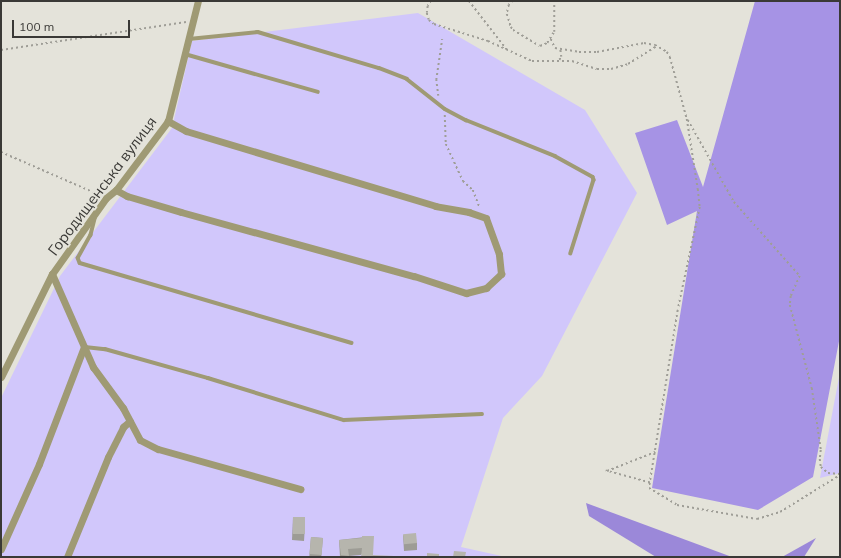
<!DOCTYPE html>
<html>
<head>
<meta charset="utf-8">
<style>
  body { margin:0 }
  #map { position:relative; width:841px; height:558px; overflow:hidden; background:#e4e3da; font-family:Mulish,sans-serif }
  div>[style] { position:absolute }
  .green>* { inset:0; background:#d1c7fb }
  .forest>* { inset:0; background:#a693e5 }
  .water>* { inset:0; background:#9b88d9 }
  .path>* { height:1.5px; margin-top:-0.75px; transform-origin:0; background:repeating-linear-gradient(90deg,#9f9e97 0 2px,transparent 0 5px) }
  .lane>* { height:3.5px; margin:-1.75px; padding:0 1.75px; transform-origin:1.75px; border-radius:1.75px; background:#9f9a74 }
  .street>* { height:7px; margin:-3.5px; padding:0 3.5px; transform-origin:3.5px; border-radius:3.5px; background:#9f9a74 }
  .wall>* { inset:0; background:#9d9c95; transform-origin:0 0 }
  .building>* { inset:0; background:#b6b5ad; transform-origin:0 0 }
  span { translate:-50% -50%; white-space:nowrap; text-align:center; line-height:1.15; -webkit-text-stroke:3.5px #e4e3da; paint-order:stroke }
  .street-label { font-size:15px; color:#3a3936 }
  .frame { position:absolute; inset:0; border:2px solid #3a3936; pointer-events:none }
  .scale { position:absolute; left:12px; top:20px; width:118px; height:18px; box-sizing:border-box; border:2px solid #3a3936; border-top:0; padding-left:5px; font-size:12px; line-height:14px; white-space:nowrap; color:#3a3936; -webkit-text-stroke:3px #e4e3da; paint-order:stroke }
</style>
</head>
<body>
<div id="map">
  <div class="green">
    <i style="clip-path:polygon(418px 13px,585px 110px,637px 193px,542px 376px,503px 418px,461px 547px,506px 557px,1px 557px,1px 398px,60px 276px,172px 128px,192px 41px)"></i>
    <i style="clip-path:polygon(840px 372px,840px 473px,820px 478px)"></i>
  </div>
  <div class="forest">
    <i style="clip-path:polygon(755px 1px,840px 1px,840px 336px,813px 477px,758px 510px,652px 488px,697px 211px,667px 225px,635px 133px,677px 120px,703px 187px)"></i>
  </div>
  <div class="water">
    <i style="clip-path:polygon(586px 503px,732px 557px,656px 557px,589px 516px)"></i>
    <i style="clip-path:polygon(816px 538px,804px 557px,782px 557px)"></i>
  </div>
  <div class="path">
    <i style="left:431px;top:1px;width:6px;rotate:121deg"></i>
    <i style="left:428px;top:6px;width:7px;rotate:98deg"></i>
    <i style="left:427px;top:13px;width:7px;rotate:74deg"></i>
    <i style="left:429px;top:20px;width:6px;rotate:39deg"></i>
    <i style="left:434px;top:24px;width:57px;rotate:17.5deg"></i>
    <i style="left:488px;top:41px;width:48px;rotate:24.4deg"></i>
    <i style="left:532px;top:61px;width:40px"></i>
    <i style="left:572px;top:61px;width:26px;rotate:18deg"></i>
    <i style="left:597px;top:69px;width:14px"></i>
    <i style="left:611px;top:69px;width:18px;rotate:-16deg"></i>
    <i style="left:628px;top:64px;width:34px;rotate:-32deg"></i>
    <i style="left:469px;top:1px;width:63px;rotate:52deg"></i>
    <i style="left:513px;top:1px;width:6px;rotate:135deg"></i>
    <i style="left:509px;top:5px;width:9px;rotate:103deg"></i>
    <i style="left:507px;top:14px;width:14px;rotate:73deg"></i>
    <i style="left:511px;top:27px;width:4px;rotate:56deg"></i>
    <i style="left:513px;top:30px;width:31px;rotate:31deg"></i>
    <i style="left:540px;top:46px;width:8px;rotate:-23deg"></i>
    <i style="left:547px;top:43px;width:13px;rotate:-58deg"></i>
    <i style="left:554px;top:32px;width:31px;rotate:-90deg"></i>
    <i style="left:551px;top:39px;width:10px;rotate:66deg"></i>
    <i style="left:555px;top:48px;width:24px;rotate:9deg"></i>
    <i style="left:579px;top:52px;width:18px"></i>
    <i style="left:597px;top:52px;width:48px;rotate:-10.8deg"></i>
    <i style="left:644px;top:43px;width:11px;rotate:10deg"></i>
    <i style="left:655px;top:45px;width:14px;rotate:30deg"></i>
    <i style="left:667px;top:52px;width:6px;rotate:59deg"></i>
    <i style="left:670px;top:57px;width:64px;rotate:74.7deg"></i>
    <i style="left:687px;top:119px;width:71px;rotate:81.1deg"></i>
    <i style="left:698px;top:189px;width:18px;rotate:84deg"></i>
    <i style="left:700px;top:207px;width:105px;rotate:102.1deg"></i>
    <i style="left:678px;top:310px;width:175px;rotate:99.2deg"></i>
    <i style="left:650px;top:483px;width:46px;rotate:-164.7deg"></i>
    <i style="left:1px;top:50px;width:187px;rotate:-8.6deg"></i>
    <i style="left:559px;top:60px;width:4px;rotate:-56deg"></i>
    <i style="left:561px;top:57px;width:8px;rotate:-97deg"></i>
    <i style="left:438px;top:96px;width:16px;rotate:-97deg"></i>
    <i style="left:436px;top:80px;width:41px;rotate:-81.7deg"></i>
    <i style="left:445px;top:115px;width:29px;rotate:88deg"></i>
    <i style="left:446px;top:144px;width:41px;rotate:65.3deg"></i>
    <i style="left:463px;top:181px;width:13px;rotate:42deg"></i>
    <i style="left:473px;top:190px;width:19px;rotate:69deg"></i>
    <i style="left:688px;top:120px;width:94px;rotate:60.7deg"></i>
    <i style="left:734px;top:202px;width:99px;rotate:48.3deg"></i>
    <i style="left:800px;top:276px;width:22px;rotate:114deg"></i>
    <i style="left:791px;top:296px;width:9px;rotate:96deg"></i>
    <i style="left:790px;top:305px;width:86px;rotate:75.2deg"></i>
    <i style="left:812px;top:388px;width:63px;rotate:81.7deg"></i>
    <i style="left:821px;top:450px;width:9px;rotate:96deg"></i>
    <i style="left:820px;top:459px;width:8px;rotate:83deg"></i>
    <i style="left:821px;top:467px;width:9px;rotate:41deg"></i>
    <i style="left:828px;top:473px;width:12px;rotate:5deg"></i>
    <i style="left:1px;top:152px;width:108px;rotate:23.5deg"></i>
    <i style="left:607px;top:471px;width:52px;rotate:-21.6deg"></i>
    <i style="left:650px;top:483px;width:5px;rotate:101deg"></i>
    <i style="left:649px;top:488px;width:33px;rotate:31deg"></i>
    <i style="left:677px;top:505px;width:81px;rotate:9.9deg"></i>
    <i style="left:757px;top:519px;width:24px;rotate:-17deg"></i>
    <i style="left:780px;top:512px;width:70px;rotate:-31.7deg"></i>
  </div>
  <div class="lane">
    <i style="left:189px;top:39px;width:69px;rotate:-5.8deg"></i>
    <i style="left:258px;top:32px;width:126px;rotate:16.6deg"></i>
    <i style="left:379px;top:68px;width:30px;rotate:21deg"></i>
    <i style="left:407px;top:79px;width:48px;rotate:38.3deg"></i>
    <i style="left:445px;top:109px;width:24px;rotate:28deg"></i>
    <i style="left:466px;top:120px;width:96px;rotate:22deg"></i>
    <i style="left:555px;top:156px;width:43px;rotate:28.9deg"></i>
    <i style="left:593px;top:177px;width:3px;rotate:72deg"></i>
    <i style="left:594px;top:180px;width:77px;rotate:107.5deg"></i>
    <i style="left:185px;top:54px;width:138px;rotate:15.9deg"></i>
    <i style="left:96px;top:215px;width:21px;rotate:104deg"></i>
    <i style="left:91px;top:235px;width:26px;rotate:119deg"></i>
    <i style="left:78px;top:258px;width:5px;rotate:68deg"></i>
    <i style="left:80px;top:263px;width:283px;rotate:16.4deg"></i>
    <i style="left:85px;top:347px;width:20px;rotate:6deg"></i>
    <i style="left:105px;top:349px;width:107px;rotate:15.7deg"></i>
    <i style="left:208px;top:378px;width:142px;rotate:17.2deg"></i>
    <i style="left:344px;top:420px;width:138px;rotate:-2.5deg"></i>
  </div>
  <div class="street">
    <i style="left:116px;top:190px;width:13px;rotate:29deg"></i>
    <i style="left:127px;top:196px;width:56px;rotate:16.5deg"></i>
    <i style="left:181px;top:212px;width:242px;rotate:15.4deg"></i>
    <i style="left:414px;top:276px;width:55px;rotate:18.1deg"></i>
    <i style="left:466px;top:293px;width:21px;rotate:-14deg"></i>
    <i style="left:486px;top:288px;width:21px;rotate:-43deg"></i>
    <i style="left:501px;top:274px;width:20px;rotate:-96deg"></i>
    <i style="left:499px;top:254px;width:38px;rotate:-110deg"></i>
    <i style="left:486px;top:218px;width:18px;rotate:-161deg"></i>
    <i style="left:469px;top:212px;width:34px;rotate:-170deg"></i>
    <i style="left:436px;top:206px;width:261px;rotate:-163.3deg"></i>
    <i style="left:186px;top:131px;width:21px;rotate:-151deg"></i>
    <i style="left:52px;top:274px;width:102px;rotate:66.2deg"></i>
    <i style="left:93px;top:367px;width:51px;rotate:53.8deg"></i>
    <i style="left:123px;top:408px;width:36px;rotate:62deg"></i>
    <i style="left:140px;top:440px;width:20px;rotate:27deg"></i>
    <i style="left:158px;top:449px;width:148px;rotate:15.7deg"></i>
    <i style="left:1px;top:377px;width:115px;rotate:-63.7deg"></i>
    <i style="left:52px;top:274px;width:93px;rotate:-54.6deg"></i>
    <i style="left:106px;top:198px;width:13px;rotate:-39deg"></i>
    <i style="left:116px;top:190px;width:86px;rotate:-53deg"></i>
    <i style="left:168px;top:121px;width:124px;rotate:-76deg"></i>
    <i style="left:1px;top:549px;width:93px;rotate:-65.9deg"></i>
    <i style="left:39px;top:464px;width:125px;rotate:-69deg"></i>
    <i style="left:67px;top:557px;width:108px;rotate:-67.7deg"></i>
    <i style="left:108px;top:457px;width:34px;rotate:-63deg"></i>
    <i style="left:123px;top:427px;width:9px;rotate:-41deg"></i>
  </div>
  <div class="wall">
    <i style="clip-path:polygon(293px 517px,305px 524px,304px 541px,292px 540px)"></i>
    <i style="clip-path:polygon(403px 535px,417px 543px,417px 550px,404px 551px)"></i>
    <i style="clip-path:polygon(374px 536px,361px 555px,349px 556px,349px 557px,340px 557px,339px 540px)"></i>
    <i style="left:311px;top:537px;width:12px;height:20px;rotate:5deg"></i>
  </div>
  <div class="building">
    <i style="left:293px;top:517px;width:12px;height:17px"></i>
    <i style="left:416px;top:533px;width:10px;height:13px;rotate:84deg"></i>
    <i style="clip-path:polygon(362px 536px,374px 536px,373px 555px,394px 556px,394px 557px,361px 557px,362px 548px,348px 549px,349px 556px,341px 555px,339px 540px,362px 538px)"></i>
    <i style="left:311px;top:537px;width:12px;height:17px;rotate:5deg"></i>
    <i style="clip-path:polygon(454px 551px,466px 552px,465px 557px,453px 557px)"></i>
    <i style="clip-path:polygon(427px 553px,439px 554px,439px 557px,427px 557px)"></i>
  </div>
  <div class="street-label">
    <span style="left:102px;top:186px;rotate:-53deg">Городищенська вулиця</span>
  </div>
  <div class="frame"></div>
  <div class="scale">100 m</div>
</div>
</body>
</html>
